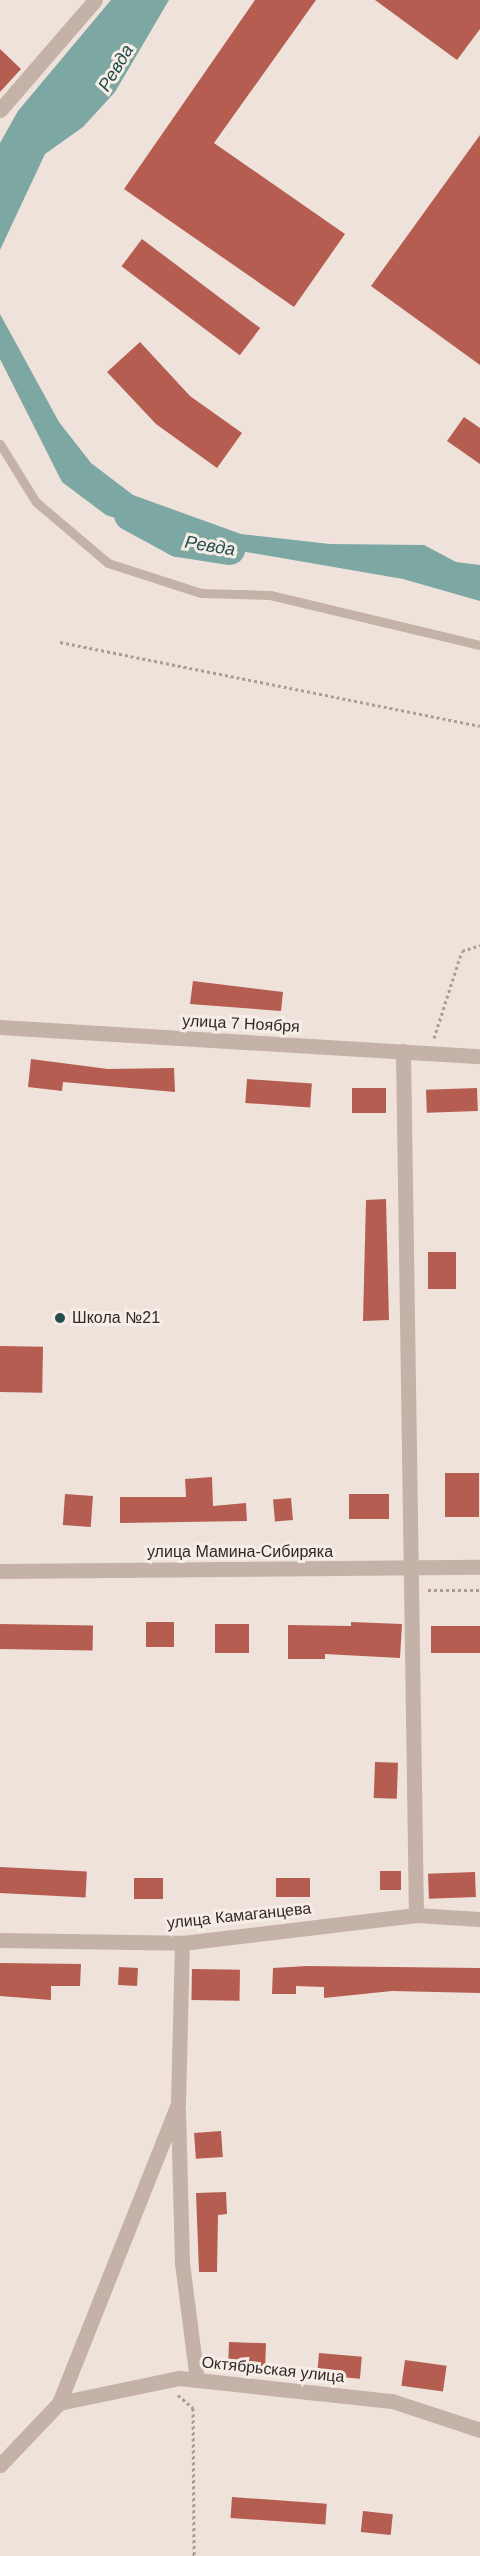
<!DOCTYPE html>
<html>
<head>
<meta charset="utf-8">
<style>
  body { margin:0 }
  #map { position:relative; width:480px; height:2556px; overflow:hidden; background:#eee2db; font-family:Arial,sans-serif }
  div>[style] { position:absolute }
  .water>* { inset:0; background:#7da7a3 }
  .river>* { height:32px; margin:-16px; padding:0 16px; transform-origin:16px; border-radius:16px; background:#7da7a3 }
  .building>* { inset:0; background:#b55d51; transform-origin:0 0 }
  .path>* { height:3px; margin-top:-1.5px; transform-origin:0; background:repeating-linear-gradient(90deg,#af9b93 0 3px,transparent 0 6px) }
  .service>* { height:9px; margin:-4.5px; padding:0 4.5px; transform-origin:4.5px; border-radius:4.5px; background:#c4b1a8 }
  .minor>* { height:15px; margin:-7.5px; padding:0 7.5px; transform-origin:7.5px; border-radius:7.5px; background:#c4b1a8 }
  .tertiary>* { height:15px; margin:-7.5px; padding:0 7.5px; transform-origin:7.5px; border-radius:7.5px; background:#c4b1a8 }
  .dots>* { width:16px; height:16px; translate:-50% -50%; box-sizing:border-box; border:3px solid #f6ede6; border-radius:50% }
  span { translate:-50% -50%; white-space:nowrap; text-align:center; line-height:1.15; -webkit-text-stroke:6px #f6ede6; paint-order:stroke }
  .street-label { font-size:16px; color:#322927 }
  .poi-label { font-size:16px; color:#322927 }
  .left { translate:0 -50%; text-align:left }
  .water-label { font-size:18px; color:#234d4b; font-style:italic }
</style>
</head>
<body>
<div id="map">
  <div class="water">
    <i style="clip-path:polygon(111px 0,169px 0,115px 92px,83px 127px,45px 154px,0 250px,0 143px,18px 111px)"></i>
    <i style="clip-path:polygon(0 314px,59px 422px,91px 463px,133px 495px,241px 534px,330px 544px,424px 545px,456px 562px,480px 565px,480px 601px,403px 579px,188px 542px,106px 515px,62px 482px,0 359px)"></i>
  </div>
  <div class="river">
    <i style="left:130px;top:515px;width:55px;rotate:28.4deg"></i>
    <i style="left:178px;top:541px;width:52px;rotate:8.9deg"></i>
  </div>
  <div class="building">
    <i style="clip-path:polygon(255px 0,316px 0,214px 143px,345px 234px,294px 307px,124px 189px)"></i>
    <i style="clip-path:polygon(375px 0,480px 0,480px 29px,457px 60px)"></i>
    <i style="clip-path:polygon(0 49px,21px 69px,0 92px)"></i>
    <i style="clip-path:polygon(480px 135px,480px 365px,371px 286px)"></i>
    <i style="left:142px;top:239px;width:148px;height:34px;rotate:37deg"></i>
    <i style="clip-path:polygon(140px 342px,190px 396px,242px 433px,217px 468px,156px 424px,107px 372px)"></i>
    <i style="clip-path:polygon(464px 417px,480px 428px,480px 464px,447px 441px)"></i>
    <i style="clip-path:polygon(193px 981px,283px 992px,281px 1011px,190px 1004px)"></i>
    <i style="clip-path:polygon(31px 1059px,108px 1069px,174px 1068px,175px 1092px,63px 1082px,62px 1091px,28px 1087px)"></i>
    <i style="left:247px;top:1079px;width:65px;height:24px;rotate:4deg"></i>
    <i style="left:386px;top:1088px;width:25px;height:34px;rotate:90deg"></i>
    <i style="left:477px;top:1088px;width:23px;height:51px;rotate:88deg"></i>
    <i style="clip-path:polygon(386px 1199px,389px 1320px,363px 1321px,366px 1200px)"></i>
    <i style="left:428px;top:1252px;width:28px;height:37px"></i>
    <i style="left:0;top:1346px;width:43px;height:46px;rotate:1deg"></i>
    <i style="left:445px;top:1473px;width:34px;height:44px"></i>
    <i style="clip-path:polygon(212px 1477px,213px 1506px,246px 1503px,247px 1521px,120px 1523px,120px 1497px,186px 1497px,185px 1479px)"></i>
    <i style="left:65px;top:1494px;width:28px;height:31px;rotate:4deg"></i>
    <i style="left:349px;top:1494px;width:40px;height:25px"></i>
    <i style="left:291px;top:1498px;width:22px;height:18px;rotate:85deg"></i>
    <i style="left:146px;top:1622px;width:28px;height:25px"></i>
    <i style="clip-path:polygon(351px 1622px,402px 1624px,400px 1658px,325px 1654px,325px 1659px,288px 1659px,288px 1625px,351px 1626px)"></i>
    <i style="left:0;top:1624px;width:93px;height:25px;rotate:1deg"></i>
    <i style="left:249px;top:1624px;width:29px;height:34px;rotate:90deg"></i>
    <i style="left:431px;top:1626px;width:49px;height:27px"></i>
    <i style="left:375px;top:1762px;width:23px;height:36px;rotate:2deg"></i>
    <i style="left:0;top:1867px;width:87px;height:26px;rotate:3deg"></i>
    <i style="left:380px;top:1871px;width:21px;height:19px"></i>
    <i style="left:475px;top:1872px;width:25px;height:47px;rotate:88deg"></i>
    <i style="left:134px;top:1878px;width:29px;height:21px"></i>
    <i style="left:276px;top:1878px;width:34px;height:19px"></i>
    <i style="clip-path:polygon(0 1963px,81px 1964px,80px 1986px,51px 1986px,51px 2000px,0 1996px)"></i>
    <i style="clip-path:polygon(307px 1966px,480px 1968px,480px 1993px,392px 1991px,324px 1998px,324px 1987px,296px 1986px,296px 1994px,272px 1994px,273px 1968px)"></i>
    <i style="left:119px;top:1967px;width:19px;height:18px;rotate:3deg"></i>
    <i style="left:192px;top:1969px;width:48px;height:31px;rotate:1deg"></i>
    <i style="left:221px;top:2131px;width:26px;height:27px;rotate:86deg"></i>
    <i style="clip-path:polygon(226px 2192px,227px 2214px,218px 2215px,217px 2272px,199px 2272px,196px 2193px)"></i>
    <i style="left:229px;top:2342px;width:37px;height:23px;rotate:2deg"></i>
    <i style="left:319px;top:2353px;width:43px;height:22px;rotate:5deg"></i>
    <i style="left:405px;top:2360px;width:42px;height:26px;rotate:8deg"></i>
    <i style="left:232px;top:2497px;width:95px;height:21px;rotate:4deg"></i>
    <i style="left:363px;top:2511px;width:30px;height:21px;rotate:6deg"></i>
  </div>
  <div class="path">
    <i style="left:60px;top:642px;width:428px;rotate:11.3deg"></i>
    <i style="left:434px;top:1038px;width:91px;rotate:-72.2deg"></i>
    <i style="left:462px;top:951px;width:19px;rotate:-18deg"></i>
    <i style="left:428px;top:1590px;width:52px"></i>
    <i style="left:178px;top:2395px;width:20px;rotate:41deg"></i>
    <i style="left:193px;top:2408px;width:148px;rotate:89.6deg"></i>
  </div>
  <div class="service">
    <i style="left:0;top:444px;width:68px;rotate:58.2deg"></i>
    <i style="left:36px;top:502px;width:94px;rotate:40.3deg"></i>
    <i style="left:108px;top:563px;width:98px;rotate:17.9deg"></i>
    <i style="left:201px;top:593px;width:69px;rotate:1.7deg"></i>
    <i style="left:270px;top:595px;width:216px;rotate:13.4deg"></i>
  </div>
  <div class="minor">
    <i style="left:0;top:110px;width:145px;rotate:-49.2deg"></i>
    <i style="left:0;top:1027px;width:481px;rotate:3.5deg"></i>
    <i style="left:403px;top:1051px;width:864px;rotate:89.14deg"></i>
    <i style="left:0;top:1940px;width:182px;rotate:0.9deg"></i>
    <i style="left:182px;top:1943px;width:236px;rotate:-6.8deg"></i>
    <i style="left:416px;top:1915px;width:64px;rotate:3.6deg"></i>
    <i style="left:178px;top:2110px;width:153px;rotate:88.5deg"></i>
    <i style="left:182px;top:2263px;width:118px;rotate:82.7deg"></i>
    <i style="left:59px;top:2403px;width:123px;rotate:-11.8deg"></i>
    <i style="left:179px;top:2378px;width:214px;rotate:6.2deg"></i>
    <i style="left:392px;top:2401px;width:93px;rotate:18.2deg"></i>
    <i style="left:0;top:2465px;width:86px;rotate:-46.4deg"></i>
    <i style="left:59px;top:2403px;width:322px;rotate:-68.3deg"></i>
    <i style="left:178px;top:2104px;width:161px;rotate:-88.6deg"></i>
  </div>
  <div class="tertiary">
    <i style="left:0;top:1571px;width:480px;rotate:-0.5deg"></i>
  </div>
  <div class="dots">
    <i style="left:60px;top:1318px;background:#234d4b"></i>
  </div>
  <div class="street-label">
    <span style="left:241px;top:1024px;rotate:3deg">улица 7 Ноября</span>
    <span style="left:240px;top:1552px">улица Мамина-Сибиряка</span>
    <span style="left:239px;top:1916px;rotate:-6deg">улица Камаганцева</span>
    <span style="left:273px;top:2370px;rotate:6deg">Октябрьская улица</span>
  </div>
  <div class="poi-label">
    <span class="left" style="left:72px;top:1318px">Школа №21</span>
  </div>
  <div class="water-label">
    <span style="left:116px;top:68px;rotate:-59deg">Ревда</span>
    <span style="left:210px;top:546px;rotate:9deg">Ревда</span>
  </div>
</div>
</body>
</html>
